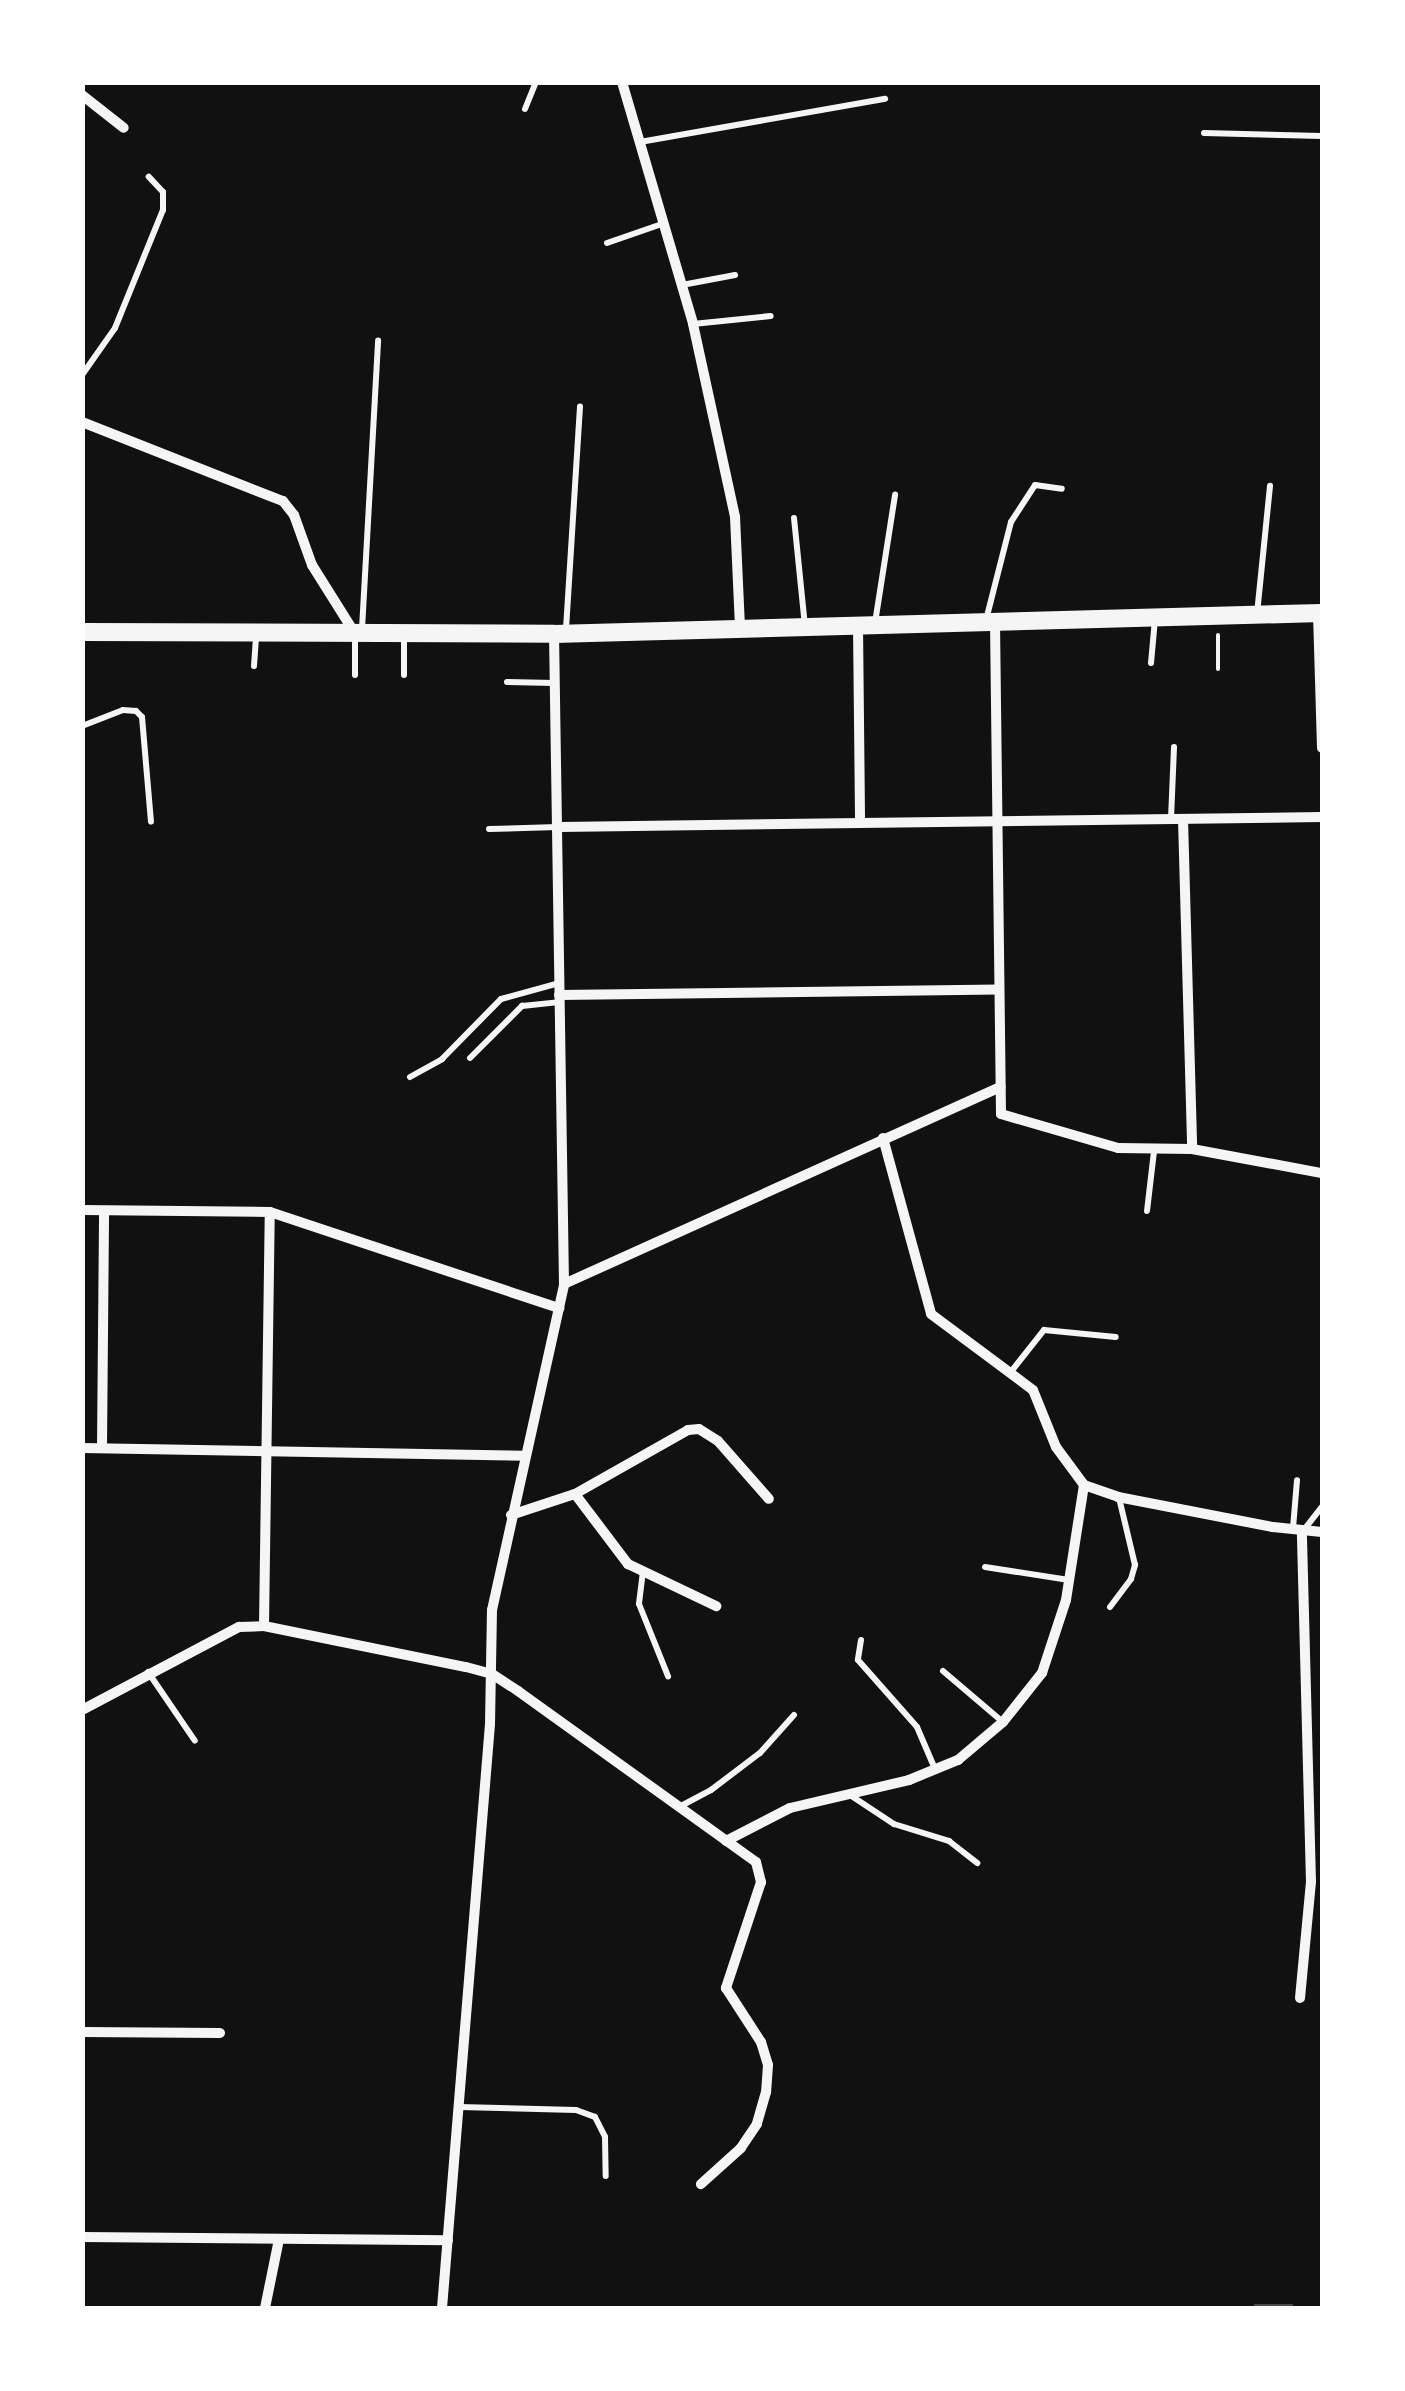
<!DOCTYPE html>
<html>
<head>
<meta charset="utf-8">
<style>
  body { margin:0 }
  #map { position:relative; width:1405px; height:2391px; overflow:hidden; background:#111; font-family:Manrope,sans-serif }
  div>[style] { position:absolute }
  .building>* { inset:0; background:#4a4a4a; transform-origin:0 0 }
  .path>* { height:4px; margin:-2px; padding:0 2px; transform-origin:2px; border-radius:2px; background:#f5f5f5 }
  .service>* { height:6px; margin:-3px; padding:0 3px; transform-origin:3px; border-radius:3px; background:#f5f5f5 }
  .minor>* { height:10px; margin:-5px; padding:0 5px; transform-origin:5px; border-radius:5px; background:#f5f5f5 }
  .tertiary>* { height:18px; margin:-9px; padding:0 9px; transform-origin:9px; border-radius:9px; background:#f5f5f5 }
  span { translate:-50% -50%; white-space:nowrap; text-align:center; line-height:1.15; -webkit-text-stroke:10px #fff; paint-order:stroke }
  .frame { position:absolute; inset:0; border:85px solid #fff; pointer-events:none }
</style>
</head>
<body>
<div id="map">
  <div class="building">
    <i style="left:1254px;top:2304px;width:39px;height:4px"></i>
  </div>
  <div class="path">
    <i style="left:1218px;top:669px;width:34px;rotate:-90deg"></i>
  </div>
  <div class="service">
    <i style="left:525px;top:109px;width:29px;rotate:-68deg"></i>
    <i style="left:1204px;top:133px;width:118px;rotate:1.5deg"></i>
    <i style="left:640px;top:142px;width:249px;rotate:-10deg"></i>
    <i style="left:607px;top:243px;width:58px;rotate:-19.1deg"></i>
    <i style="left:682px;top:285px;width:54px;rotate:-10.7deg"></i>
    <i style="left:693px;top:324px;width:78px;rotate:-5.9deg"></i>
    <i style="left:82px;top:375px;width:57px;rotate:-54.9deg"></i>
    <i style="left:115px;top:328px;width:127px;rotate:-67.9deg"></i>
    <i style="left:163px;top:210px;width:18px;rotate:-90deg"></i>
    <i style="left:163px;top:192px;width:21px;rotate:-133deg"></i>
    <i style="left:794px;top:518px;width:109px;rotate:84.2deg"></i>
    <i style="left:1257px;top:614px;width:129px;rotate:-84.2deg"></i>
    <i style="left:986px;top:620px;width:101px;rotate:-75.7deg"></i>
    <i style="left:1011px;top:522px;width:44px;rotate:-57deg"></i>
    <i style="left:1035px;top:485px;width:27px;rotate:8deg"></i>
    <i style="left:875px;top:623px;width:130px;rotate:-81.1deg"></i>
    <i style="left:362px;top:629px;width:289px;rotate:-86.8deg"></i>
    <i style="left:566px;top:629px;width:223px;rotate:-86.4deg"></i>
    <i style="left:1151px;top:663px;width:44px;rotate:-84.8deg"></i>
    <i style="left:254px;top:666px;width:32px;rotate:-86deg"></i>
    <i style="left:355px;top:675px;width:39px;rotate:-90deg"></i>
    <i style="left:404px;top:675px;width:40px;rotate:-90deg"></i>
    <i style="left:507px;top:682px;width:47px;rotate:1.2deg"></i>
    <i style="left:82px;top:726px;width:44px;rotate:-21.3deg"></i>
    <i style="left:123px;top:710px;width:13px;rotate:4deg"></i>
    <i style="left:136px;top:711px;width:8px;rotate:45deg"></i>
    <i style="left:142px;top:717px;width:105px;rotate:85.1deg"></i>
    <i style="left:1171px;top:819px;width:72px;rotate:-87.6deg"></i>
    <i style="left:489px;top:829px;width:69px;rotate:-1.7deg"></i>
    <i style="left:470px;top:1058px;width:74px;rotate:-45deg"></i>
    <i style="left:522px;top:1006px;width:37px;rotate:-6deg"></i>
    <i style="left:410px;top:1077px;width:37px;rotate:-29deg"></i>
    <i style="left:442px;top:1059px;width:84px;rotate:-45.5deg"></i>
    <i style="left:501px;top:999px;width:60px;rotate:-15.4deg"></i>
    <i style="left:1147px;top:1211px;width:60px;rotate:-83.3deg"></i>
    <i style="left:1010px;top:1373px;width:55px;rotate:-51.7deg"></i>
    <i style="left:1044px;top:1330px;width:72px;rotate:5.6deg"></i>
    <i style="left:1293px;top:1528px;width:48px;rotate:-85.2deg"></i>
    <i style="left:1303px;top:1531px;width:31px;rotate:-52deg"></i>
    <i style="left:985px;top:1567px;width:85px;rotate:8.8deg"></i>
    <i style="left:643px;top:1571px;width:33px;rotate:97deg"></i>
    <i style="left:639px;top:1604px;width:78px;rotate:68.1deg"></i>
    <i style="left:1110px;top:1607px;width:35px;rotate:-53deg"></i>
    <i style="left:1131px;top:1579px;width:15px;rotate:-74deg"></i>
    <i style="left:1135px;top:1565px;width:69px;rotate:-103.4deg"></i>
    <i style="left:861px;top:1640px;width:20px;rotate:99deg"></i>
    <i style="left:858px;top:1660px;width:89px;rotate:48.6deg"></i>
    <i style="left:917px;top:1727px;width:46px;rotate:66.8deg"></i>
    <i style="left:943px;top:1671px;width:79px;rotate:40.4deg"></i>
    <i style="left:148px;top:1672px;width:83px;rotate:55.7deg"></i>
    <i style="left:850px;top:1795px;width:53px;rotate:33.4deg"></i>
    <i style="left:894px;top:1824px;width:58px;rotate:17.2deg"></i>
    <i style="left:949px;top:1841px;width:36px;rotate:38deg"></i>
    <i style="left:679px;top:1807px;width:36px;rotate:-28deg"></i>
    <i style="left:711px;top:1790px;width:61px;rotate:-37.1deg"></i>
    <i style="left:760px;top:1753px;width:51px;rotate:-48.2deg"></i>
    <i style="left:459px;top:2107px;width:117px;rotate:1.5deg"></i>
    <i style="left:576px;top:2110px;width:20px;rotate:20deg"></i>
    <i style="left:595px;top:2117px;width:22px;rotate:63deg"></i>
    <i style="left:605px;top:2137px;width:39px;rotate:89deg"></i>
  </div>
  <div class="minor">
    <i style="left:622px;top:82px;width:252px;rotate:73.6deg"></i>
    <i style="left:693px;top:324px;width:198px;rotate:77.7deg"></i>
    <i style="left:735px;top:517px;width:112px;rotate:87.4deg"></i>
    <i style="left:82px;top:95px;width:53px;rotate:38.2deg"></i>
    <i style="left:82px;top:422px;width:216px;rotate:21.5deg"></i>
    <i style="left:283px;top:501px;width:18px;rotate:52deg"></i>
    <i style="left:294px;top:515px;width:53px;rotate:70.2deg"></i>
    <i style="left:312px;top:565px;width:79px;rotate:57.9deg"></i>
    <i style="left:1318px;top:613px;width:135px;rotate:88.3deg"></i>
    <i style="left:995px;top:622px;width:492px;rotate:89.3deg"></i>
    <i style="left:1001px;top:1114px;width:122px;rotate:16.2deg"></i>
    <i style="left:1118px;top:1148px;width:74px;rotate:0.8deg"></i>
    <i style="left:1192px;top:1149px;width:132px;rotate:10.5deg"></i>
    <i style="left:858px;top:625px;width:198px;rotate:89.4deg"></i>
    <i style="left:1183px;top:819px;width:330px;rotate:88.4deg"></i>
    <i style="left:560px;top:827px;width:762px;rotate:-0.75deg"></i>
    <i style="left:559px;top:995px;width:440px;rotate:-0.7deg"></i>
    <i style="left:883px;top:1138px;width:182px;rotate:74.7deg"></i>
    <i style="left:931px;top:1314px;width:127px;rotate:36.7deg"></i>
    <i style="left:1033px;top:1390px;width:61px;rotate:68deg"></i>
    <i style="left:1056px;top:1447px;width:47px;rotate:53.6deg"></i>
    <i style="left:1084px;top:1485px;width:36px;rotate:19deg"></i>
    <i style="left:1118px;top:1497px;width:158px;rotate:11deg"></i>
    <i style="left:1273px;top:1527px;width:49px;rotate:5.8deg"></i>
    <i style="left:82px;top:1210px;width:188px;rotate:0.6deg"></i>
    <i style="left:270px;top:1212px;width:305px;rotate:18.4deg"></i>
    <i style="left:564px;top:1284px;width:479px;rotate:-24.3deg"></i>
    <i style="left:82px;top:1448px;width:442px;rotate:1deg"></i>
    <i style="left:102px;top:1448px;width:237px;rotate:-89.5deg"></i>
    <i style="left:575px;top:1494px;width:88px;rotate:52.9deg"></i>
    <i style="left:628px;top:1564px;width:98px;rotate:25.5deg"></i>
    <i style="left:511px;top:1515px;width:67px;rotate:-18.2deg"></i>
    <i style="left:575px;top:1494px;width:130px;rotate:-29.5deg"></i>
    <i style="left:688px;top:1430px;width:11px;rotate:-5deg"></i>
    <i style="left:699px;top:1429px;width:22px;rotate:32deg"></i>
    <i style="left:718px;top:1441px;width:77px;rotate:48.7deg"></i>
    <i style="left:264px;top:1626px;width:414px;rotate:-89.2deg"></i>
    <i style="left:82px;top:1710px;width:178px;rotate:-27.9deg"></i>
    <i style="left:239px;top:1627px;width:25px;rotate:-2deg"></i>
    <i style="left:264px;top:1626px;width:206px;rotate:11.5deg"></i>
    <i style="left:466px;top:1667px;width:27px;rotate:15deg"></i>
    <i style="left:492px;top:1674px;width:31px;rotate:33deg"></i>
    <i style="left:518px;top:1691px;width:293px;rotate:35.7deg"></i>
    <i style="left:756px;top:1862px;width:21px;rotate:76deg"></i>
    <i style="left:761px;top:1882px;width:112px;rotate:108.3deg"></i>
    <i style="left:726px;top:1988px;width:64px;rotate:57.1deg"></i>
    <i style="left:761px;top:2042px;width:24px;rotate:73deg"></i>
    <i style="left:768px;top:2065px;width:27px;rotate:94deg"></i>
    <i style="left:766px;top:2092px;width:33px;rotate:106deg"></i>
    <i style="left:757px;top:2124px;width:29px;rotate:124deg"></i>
    <i style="left:741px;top:2148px;width:54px;rotate:138deg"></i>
    <i style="left:726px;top:1841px;width:72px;rotate:-27.3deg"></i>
    <i style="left:790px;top:1808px;width:122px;rotate:-13.2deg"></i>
    <i style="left:909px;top:1780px;width:53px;rotate:-22.2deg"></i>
    <i style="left:958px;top:1760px;width:59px;rotate:-40.2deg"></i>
    <i style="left:1003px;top:1722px;width:63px;rotate:-51.5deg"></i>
    <i style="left:1042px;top:1673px;width:77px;rotate:-71.8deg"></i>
    <i style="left:1066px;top:1600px;width:116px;rotate:-81.1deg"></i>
    <i style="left:1300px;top:1998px;width:117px;rotate:-84.6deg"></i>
    <i style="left:1311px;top:1882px;width:350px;rotate:-91.5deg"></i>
    <i style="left:82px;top:2032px;width:138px;rotate:0.4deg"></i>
    <i style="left:82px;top:2237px;width:366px;rotate:0.5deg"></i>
    <i style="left:265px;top:2308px;width:70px;rotate:-78.5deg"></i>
    <i style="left:442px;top:2308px;width:586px;rotate:-85.3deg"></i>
    <i style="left:490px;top:1724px;width:114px;rotate:-89deg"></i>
    <i style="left:492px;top:1610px;width:334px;rotate:-77.5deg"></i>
    <i style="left:564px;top:1284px;width:650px;rotate:-90.88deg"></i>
  </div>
  <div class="tertiary">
    <i style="left:82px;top:632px;width:472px;rotate:0.2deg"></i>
    <i style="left:554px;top:634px;width:768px;rotate:-1.57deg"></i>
  </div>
  <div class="frame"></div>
</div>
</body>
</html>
